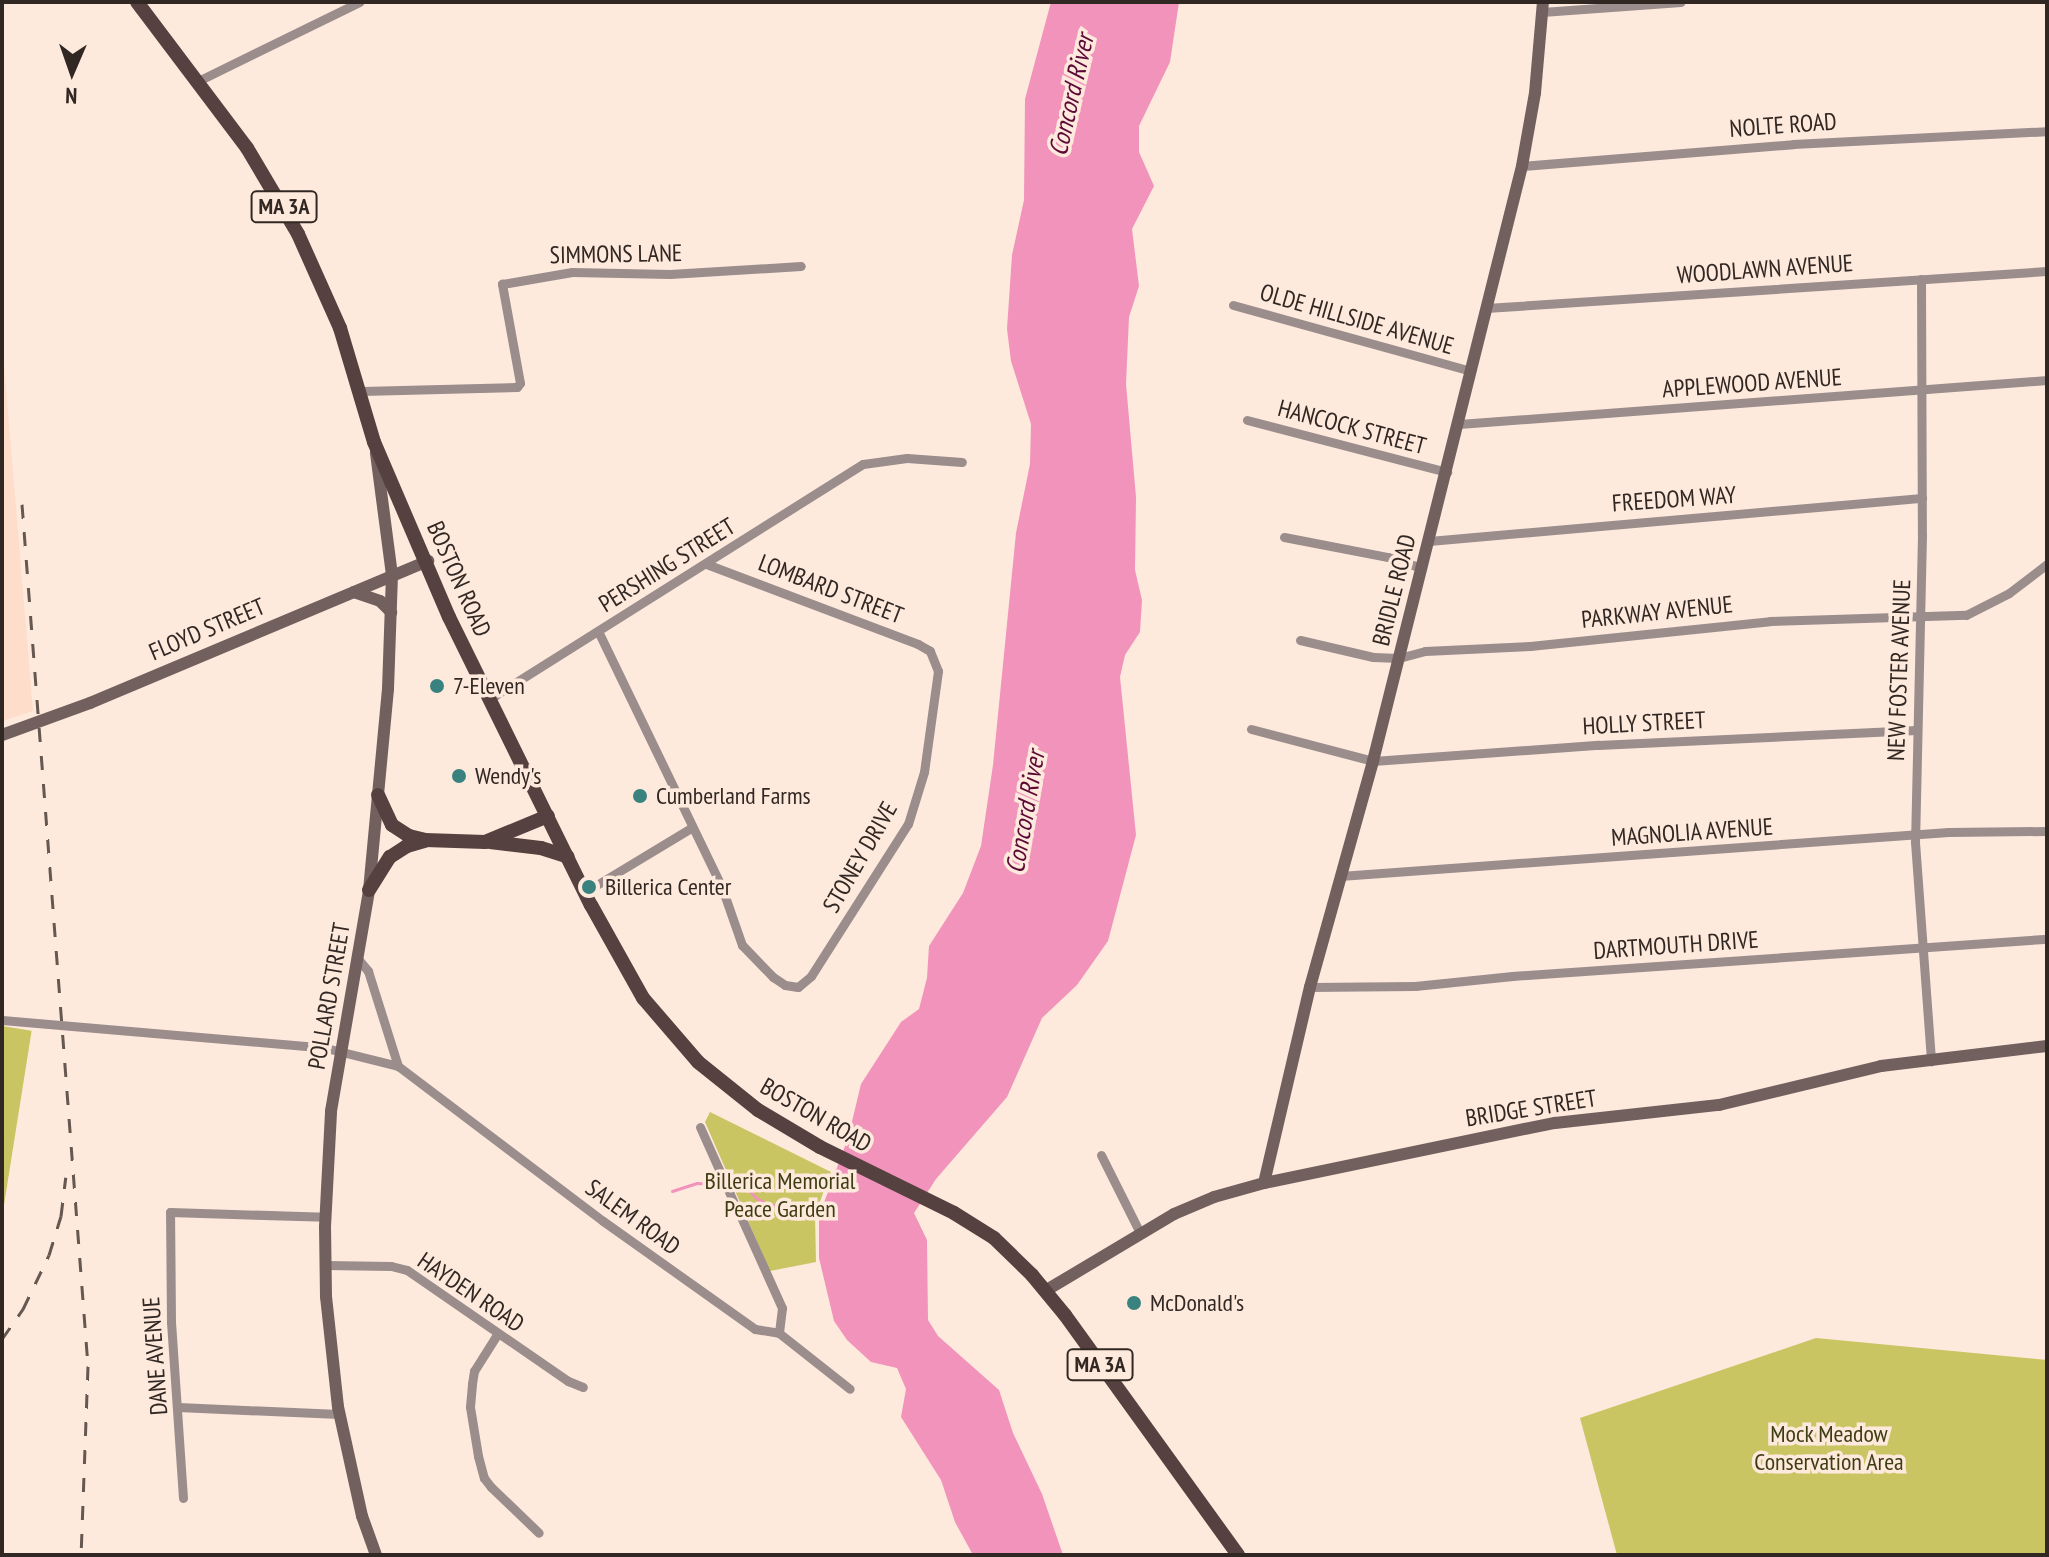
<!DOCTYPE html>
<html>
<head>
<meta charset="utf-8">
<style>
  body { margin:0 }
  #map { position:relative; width:2049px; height:1557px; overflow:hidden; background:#fee9dd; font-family:"PT Sans Narrow",sans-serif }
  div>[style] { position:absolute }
  .built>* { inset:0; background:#feddcb }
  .green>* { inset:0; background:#c9c563; transform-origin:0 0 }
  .water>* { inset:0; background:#f193ba }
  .stream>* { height:3px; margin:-1.5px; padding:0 1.5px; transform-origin:1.5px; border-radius:1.5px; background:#f193ba }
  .street>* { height:9px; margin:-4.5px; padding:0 4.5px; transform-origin:4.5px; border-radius:4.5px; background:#9a8d8c }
  .secondary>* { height:12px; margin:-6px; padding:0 6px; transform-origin:6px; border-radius:6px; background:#72605f }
  .primary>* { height:14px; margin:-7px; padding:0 7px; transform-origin:7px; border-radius:7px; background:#55413f }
  .rail>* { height:3px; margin-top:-1.5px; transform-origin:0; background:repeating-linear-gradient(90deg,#655851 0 14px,transparent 0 28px) }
  .dots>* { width:22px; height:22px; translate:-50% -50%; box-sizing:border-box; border:4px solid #fee9dd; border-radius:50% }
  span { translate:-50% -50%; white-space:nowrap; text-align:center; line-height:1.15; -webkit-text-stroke:7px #fee9dd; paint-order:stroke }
  .shield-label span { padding:2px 6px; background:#fee9dd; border:2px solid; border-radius:6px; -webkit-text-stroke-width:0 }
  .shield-label { font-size:22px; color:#322823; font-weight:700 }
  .street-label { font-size:24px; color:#322823 }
  .poi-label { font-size:24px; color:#322823 }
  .left { translate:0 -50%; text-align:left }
  .park-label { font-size:24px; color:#3e3d12 }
  .water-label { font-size:26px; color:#5c0836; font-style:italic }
  .frame { position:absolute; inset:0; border:4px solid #322823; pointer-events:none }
  .north { position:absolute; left:32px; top:32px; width:80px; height:80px; -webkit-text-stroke:6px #fee9dd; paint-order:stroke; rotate:182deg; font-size:22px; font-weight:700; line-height:32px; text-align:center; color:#322823 }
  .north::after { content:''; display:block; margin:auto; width:28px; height:36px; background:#322823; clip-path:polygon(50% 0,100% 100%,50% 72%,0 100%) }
</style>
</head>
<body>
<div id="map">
  <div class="built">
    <i style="clip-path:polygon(2px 340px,33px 711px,2px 721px)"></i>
  </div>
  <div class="green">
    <i style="left:2px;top:1026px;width:30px;height:191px;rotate:9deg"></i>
    <i style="clip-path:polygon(710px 1112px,831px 1172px,815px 1215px,816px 1262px,770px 1271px,705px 1122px)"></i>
    <i style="clip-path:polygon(1816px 1338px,2047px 1360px,2047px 1555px,1617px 1555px,1580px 1418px)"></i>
  </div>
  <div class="water">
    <i style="clip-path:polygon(1051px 2px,1179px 2px,1170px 62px,1139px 126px,1139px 152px,1154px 186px,1132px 229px,1139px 286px,1129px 317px,1126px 384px,1136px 497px,1135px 570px,1142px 600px,1140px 632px,1125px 655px,1120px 677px,1136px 835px,1108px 941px,1077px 985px,1042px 1018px,1007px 1097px,936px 1179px,914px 1213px,927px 1240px,928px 1320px,938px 1336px,999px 1390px,1013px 1433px,1042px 1494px,1063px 1555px,973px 1555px,955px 1522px,941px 1480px,901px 1417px,906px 1389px,897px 1368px,871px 1362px,847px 1340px,834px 1321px,819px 1258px,819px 1216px,848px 1138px,861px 1084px,901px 1022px,919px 1009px,927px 978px,929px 946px,963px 893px,981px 846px,993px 765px,1016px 533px,1030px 464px,1031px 424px,1011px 361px,1007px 329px,1012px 255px,1024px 200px,1025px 99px)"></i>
  </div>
  <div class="stream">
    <i style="left:732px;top:1180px;width:13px;rotate:23deg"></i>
    <i style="left:744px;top:1185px;width:18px;rotate:47deg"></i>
    <i style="left:756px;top:1198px;width:15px;rotate:28deg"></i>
    <i style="left:769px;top:1205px;width:58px;rotate:1deg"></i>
    <i style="left:672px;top:1191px;width:26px;rotate:-18deg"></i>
    <i style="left:697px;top:1183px;width:18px;rotate:3deg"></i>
  </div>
  <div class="street">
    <i style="left:1542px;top:12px;width:139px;rotate:-4.1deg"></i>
    <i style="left:196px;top:82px;width:182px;rotate:-26.1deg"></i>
    <i style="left:1522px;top:166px;width:272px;rotate:-4.6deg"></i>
    <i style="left:1793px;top:144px;width:254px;rotate:-2.9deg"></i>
    <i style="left:1921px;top:279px;width:256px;rotate:89.8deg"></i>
    <i style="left:1922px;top:535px;width:307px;rotate:91.3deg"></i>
    <i style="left:1915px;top:842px;width:220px;rotate:85.8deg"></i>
    <i style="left:1233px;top:305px;width:247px;rotate:15.5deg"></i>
    <i style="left:1486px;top:308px;width:562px;rotate:-3.77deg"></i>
    <i style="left:362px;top:391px;width:155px;rotate:-1.5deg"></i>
    <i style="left:517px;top:387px;width:5px;rotate:-53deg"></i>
    <i style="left:520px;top:383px;width:101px;rotate:-100.3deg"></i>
    <i style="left:502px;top:284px;width:71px;rotate:-9.7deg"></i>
    <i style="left:572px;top:272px;width:98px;rotate:1.2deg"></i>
    <i style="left:670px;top:274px;width:131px;rotate:-3.5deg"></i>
    <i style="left:1247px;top:420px;width:207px;rotate:14.6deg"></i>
    <i style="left:1459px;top:424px;width:590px;rotate:-4.28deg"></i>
    <i style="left:1284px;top:537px;width:106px;rotate:10.9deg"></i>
    <i style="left:1388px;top:557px;width:36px;rotate:18deg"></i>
    <i style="left:1429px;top:541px;width:495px;rotate:-5deg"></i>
    <i style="left:598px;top:631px;width:282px;rotate:64.2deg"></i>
    <i style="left:721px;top:885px;width:64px;rotate:70.7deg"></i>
    <i style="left:742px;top:945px;width:45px;rotate:45.9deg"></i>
    <i style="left:773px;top:977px;width:14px;rotate:34deg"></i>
    <i style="left:785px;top:985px;width:13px;rotate:9deg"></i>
    <i style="left:798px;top:987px;width:17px;rotate:-40deg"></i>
    <i style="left:811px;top:976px;width:180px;rotate:-57.5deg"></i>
    <i style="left:908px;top:824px;width:54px;rotate:-72.9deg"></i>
    <i style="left:924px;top:772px;width:102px;rotate:-82.1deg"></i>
    <i style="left:938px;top:671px;width:22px;rotate:-112deg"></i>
    <i style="left:930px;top:651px;width:14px;rotate:-150deg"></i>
    <i style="left:918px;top:644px;width:227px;rotate:-159.3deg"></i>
    <i style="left:1300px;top:640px;width:75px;rotate:13.1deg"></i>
    <i style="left:1373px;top:657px;width:26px;rotate:2deg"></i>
    <i style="left:1399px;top:658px;width:27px;rotate:-15deg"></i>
    <i style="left:1425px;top:651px;width:105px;rotate:-2.7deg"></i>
    <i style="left:1530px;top:646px;width:241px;rotate:-5.9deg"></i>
    <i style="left:1770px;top:621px;width:196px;rotate:-1.8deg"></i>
    <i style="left:1966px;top:615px;width:48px;rotate:-27.1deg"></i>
    <i style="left:2009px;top:593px;width:48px;rotate:-37.3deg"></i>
    <i style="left:491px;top:698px;width:439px;rotate:-32.2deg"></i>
    <i style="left:863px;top:464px;width:44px;rotate:-7.8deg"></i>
    <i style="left:907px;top:458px;width:55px;rotate:4.2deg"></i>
    <i style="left:1251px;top:729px;width:126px;rotate:14.7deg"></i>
    <i style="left:1373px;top:761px;width:226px;rotate:-4.1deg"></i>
    <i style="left:1598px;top:745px;width:319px;rotate:-2.7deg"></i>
    <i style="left:1340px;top:876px;width:610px;rotate:-4.14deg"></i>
    <i style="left:1948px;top:832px;width:99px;rotate:-0.6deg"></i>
    <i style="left:585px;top:892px;width:124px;rotate:-31.1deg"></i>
    <i style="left:358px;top:959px;width:16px;rotate:50deg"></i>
    <i style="left:368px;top:971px;width:100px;rotate:72.5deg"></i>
    <i style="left:1310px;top:987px;width:105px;rotate:-0.5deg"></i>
    <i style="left:1415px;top:986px;width:98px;rotate:-5.9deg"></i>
    <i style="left:1512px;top:976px;width:533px;rotate:-3.98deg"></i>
    <i style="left:2px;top:1020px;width:325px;rotate:4.9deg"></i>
    <i style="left:326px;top:1048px;width:74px;rotate:14deg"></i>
    <i style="left:398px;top:1066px;width:257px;rotate:37.1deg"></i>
    <i style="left:603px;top:1221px;width:186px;rotate:35.4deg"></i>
    <i style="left:755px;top:1329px;width:24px;rotate:9deg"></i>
    <i style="left:779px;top:1333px;width:90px;rotate:38.3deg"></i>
    <i style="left:700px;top:1127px;width:83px;rotate:65.9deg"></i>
    <i style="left:1101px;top:1155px;width:87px;rotate:63.4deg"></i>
    <i style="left:736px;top:1206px;width:112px;rotate:65.7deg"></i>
    <i style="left:782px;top:1308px;width:25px;rotate:97deg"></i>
    <i style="left:325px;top:1265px;width:66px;rotate:0.9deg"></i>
    <i style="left:391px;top:1266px;width:16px;rotate:14deg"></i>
    <i style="left:407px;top:1270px;width:196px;rotate:34.6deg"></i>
    <i style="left:568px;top:1381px;width:16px;rotate:22deg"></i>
    <i style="left:498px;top:1333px;width:45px;rotate:122.3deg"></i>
    <i style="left:474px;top:1371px;width:13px;rotate:99deg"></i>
    <i style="left:472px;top:1384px;width:23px;rotate:95deg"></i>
    <i style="left:470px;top:1407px;width:50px;rotate:80.7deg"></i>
    <i style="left:478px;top:1456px;width:23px;rotate:75deg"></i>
    <i style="left:484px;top:1478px;width:11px;rotate:52deg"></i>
    <i style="left:491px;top:1487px;width:66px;rotate:43.8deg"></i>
    <i style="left:178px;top:1407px;width:161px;rotate:2.5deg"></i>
    <i style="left:183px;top:1498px;width:176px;rotate:-93.9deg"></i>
    <i style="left:171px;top:1322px;width:110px;rotate:-90.5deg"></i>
    <i style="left:170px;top:1212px;width:155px;rotate:1.8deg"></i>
  </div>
  <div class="secondary">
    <i style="left:354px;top:592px;width:28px;rotate:19deg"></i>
    <i style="left:380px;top:601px;width:16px;rotate:45deg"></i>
    <i style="left:2px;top:735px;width:94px;rotate:-20deg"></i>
    <i style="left:90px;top:703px;width:367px;rotate:-22.8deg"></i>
    <i style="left:1264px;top:1183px;width:201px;rotate:-76.8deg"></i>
    <i style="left:1310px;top:987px;width:235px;rotate:-74.4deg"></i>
    <i style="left:1373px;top:761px;width:613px;rotate:-75.94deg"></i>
    <i style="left:1522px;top:166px;width:74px;rotate:-79.9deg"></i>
    <i style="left:1535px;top:93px;width:91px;rotate:-85deg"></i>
    <i style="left:1045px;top:1291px;width:150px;rotate:-30.8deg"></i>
    <i style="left:1174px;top:1214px;width:43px;rotate:-23deg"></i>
    <i style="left:1214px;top:1197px;width:52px;rotate:-15.6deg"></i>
    <i style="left:1264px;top:1183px;width:297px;rotate:-11.7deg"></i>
    <i style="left:1555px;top:1123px;width:165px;rotate:-6.3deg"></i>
    <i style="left:1719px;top:1105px;width:167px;rotate:-13.5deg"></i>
    <i style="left:1881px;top:1066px;width:167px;rotate:-6.9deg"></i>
    <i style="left:376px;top:1555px;width:41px;rotate:-109.7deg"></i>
    <i style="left:362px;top:1516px;width:112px;rotate:-102.4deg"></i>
    <i style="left:338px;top:1407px;width:111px;rotate:-96.2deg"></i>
    <i style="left:326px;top:1297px;width:70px;rotate:-90.8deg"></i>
    <i style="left:325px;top:1227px;width:116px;rotate:-87deg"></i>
    <i style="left:331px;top:1111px;width:224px;rotate:-80.2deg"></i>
    <i style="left:369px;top:890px;width:202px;rotate:-84.6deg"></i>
    <i style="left:388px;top:689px;width:114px;rotate:-88deg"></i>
    <i style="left:392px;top:575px;width:123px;rotate:-97.5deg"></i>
  </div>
  <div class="primary">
    <i style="left:137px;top:2px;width:183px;rotate:53deg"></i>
    <i style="left:247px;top:148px;width:100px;rotate:59.3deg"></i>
    <i style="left:298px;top:234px;width:103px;rotate:65.9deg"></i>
    <i style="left:340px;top:328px;width:119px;rotate:73.4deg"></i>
    <i style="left:374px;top:442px;width:190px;rotate:66.8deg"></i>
    <i style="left:449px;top:617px;width:321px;rotate:63.8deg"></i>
    <i style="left:591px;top:905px;width:107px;rotate:60.8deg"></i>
    <i style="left:643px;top:998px;width:84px;rotate:49.3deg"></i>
    <i style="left:698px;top:1062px;width:77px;rotate:38.7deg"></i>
    <i style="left:758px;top:1110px;width:72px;rotate:30.8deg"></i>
    <i style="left:820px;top:1147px;width:149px;rotate:26.2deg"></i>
    <i style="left:954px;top:1213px;width:47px;rotate:32deg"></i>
    <i style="left:994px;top:1238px;width:53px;rotate:44.2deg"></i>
    <i style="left:1032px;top:1275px;width:52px;rotate:50.5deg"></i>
    <i style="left:1065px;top:1315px;width:296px;rotate:54.2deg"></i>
    <i style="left:378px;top:795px;width:33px;rotate:65deg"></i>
    <i style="left:392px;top:825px;width:20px;rotate:33deg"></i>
    <i style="left:409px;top:836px;width:16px;rotate:14deg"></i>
    <i style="left:425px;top:840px;width:60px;rotate:1.9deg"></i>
    <i style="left:485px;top:842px;width:68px;rotate:-22.4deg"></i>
    <i style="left:490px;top:842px;width:51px;rotate:6.7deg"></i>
    <i style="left:541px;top:848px;width:28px;rotate:18deg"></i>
    <i style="left:369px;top:890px;width:39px;rotate:-58deg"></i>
    <i style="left:390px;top:857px;width:20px;rotate:-33deg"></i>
    <i style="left:407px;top:846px;width:18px;rotate:-16deg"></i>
  </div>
  <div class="rail">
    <i style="left:22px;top:504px;width:865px;rotate:85.62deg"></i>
    <i style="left:88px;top:1366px;width:189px;rotate:92.1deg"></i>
    <i style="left:2px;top:1339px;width:37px;rotate:-55deg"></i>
    <i style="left:23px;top:1309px;width:60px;rotate:-64.3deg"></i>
    <i style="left:49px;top:1255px;width:41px;rotate:-72.9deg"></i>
    <i style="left:61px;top:1216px;width:39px;rotate:-83deg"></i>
  </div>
  <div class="dots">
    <i style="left:437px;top:686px;background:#3a827f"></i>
    <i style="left:459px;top:776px;background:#3a827f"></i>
    <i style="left:640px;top:796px;background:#3a827f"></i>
    <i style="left:589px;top:887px;background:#3a827f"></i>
    <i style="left:1134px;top:1303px;background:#3a827f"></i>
  </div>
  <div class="shield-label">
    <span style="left:284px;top:207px">MA 3A</span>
    <span style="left:1100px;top:1365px">MA 3A</span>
  </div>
  <div class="street-label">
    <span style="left:1783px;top:125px;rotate:-4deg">NOLTE ROAD</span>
    <span style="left:616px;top:254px;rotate:-1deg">SIMMONS LANE</span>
    <span style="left:1765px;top:269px;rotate:-4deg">WOODLAWN AVENUE</span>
    <span style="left:1357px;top:319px;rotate:16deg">OLDE HILLSIDE AVENUE</span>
    <span style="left:1752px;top:383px;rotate:-4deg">APPLEWOOD AVENUE</span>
    <span style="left:1352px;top:427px;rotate:15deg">HANCOCK STREET</span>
    <span style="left:1674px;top:499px;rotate:-4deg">FREEDOM WAY</span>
    <span style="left:667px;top:565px;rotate:-32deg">PERSHING STREET</span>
    <span style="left:459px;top:579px;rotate:66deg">BOSTON ROAD</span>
    <span style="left:831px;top:589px;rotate:21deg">LOMBARD STREET</span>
    <span style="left:1394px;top:590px;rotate:-76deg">BRIDLE ROAD</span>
    <span style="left:1657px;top:612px;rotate:-6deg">PARKWAY AVENUE</span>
    <span style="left:207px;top:629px;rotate:-23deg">FLOYD STREET</span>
    <span style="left:1899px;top:670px;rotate:-88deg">NEW FOSTER AVENUE</span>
    <span style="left:1644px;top:723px;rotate:-3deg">HOLLY STREET</span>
    <span style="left:1692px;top:832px;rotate:-4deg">MAGNOLIA AVENUE</span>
    <span style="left:860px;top:857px;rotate:-60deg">STONEY DRIVE</span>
    <span style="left:1676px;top:945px;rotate:-4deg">DARTMOUTH DRIVE</span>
    <span style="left:329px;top:996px;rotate:-80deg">POLLARD STREET</span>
    <span style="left:1531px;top:1108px;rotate:-9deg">BRIDGE STREET</span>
    <span style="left:816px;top:1115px;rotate:30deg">BOSTON ROAD</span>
    <span style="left:633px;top:1217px;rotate:36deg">SALEM ROAD</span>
    <span style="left:471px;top:1292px;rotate:34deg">HAYDEN ROAD</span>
    <span style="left:155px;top:1356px;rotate:-94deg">DANE AVENUE</span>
  </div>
  <div class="poi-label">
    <span class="left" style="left:453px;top:686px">7-Eleven</span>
    <span class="left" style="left:475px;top:776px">Wendy's</span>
    <span class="left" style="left:656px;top:796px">Cumberland Farms</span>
    <span class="left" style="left:605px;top:887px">Billerica Center</span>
    <span class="left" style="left:1150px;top:1303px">McDonald's</span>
  </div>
  <div class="park-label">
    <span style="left:780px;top:1195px">Billerica Memorial<br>Peace Garden</span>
    <span style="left:1829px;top:1448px">Mock Meadow<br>Conservation Area</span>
  </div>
  <div class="water-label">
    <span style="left:1071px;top:95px;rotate:-77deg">Concord River</span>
    <span style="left:1025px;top:812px;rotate:-80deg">Concord River</span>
  </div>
  <div class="frame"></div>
  <div class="north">N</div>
</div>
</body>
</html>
